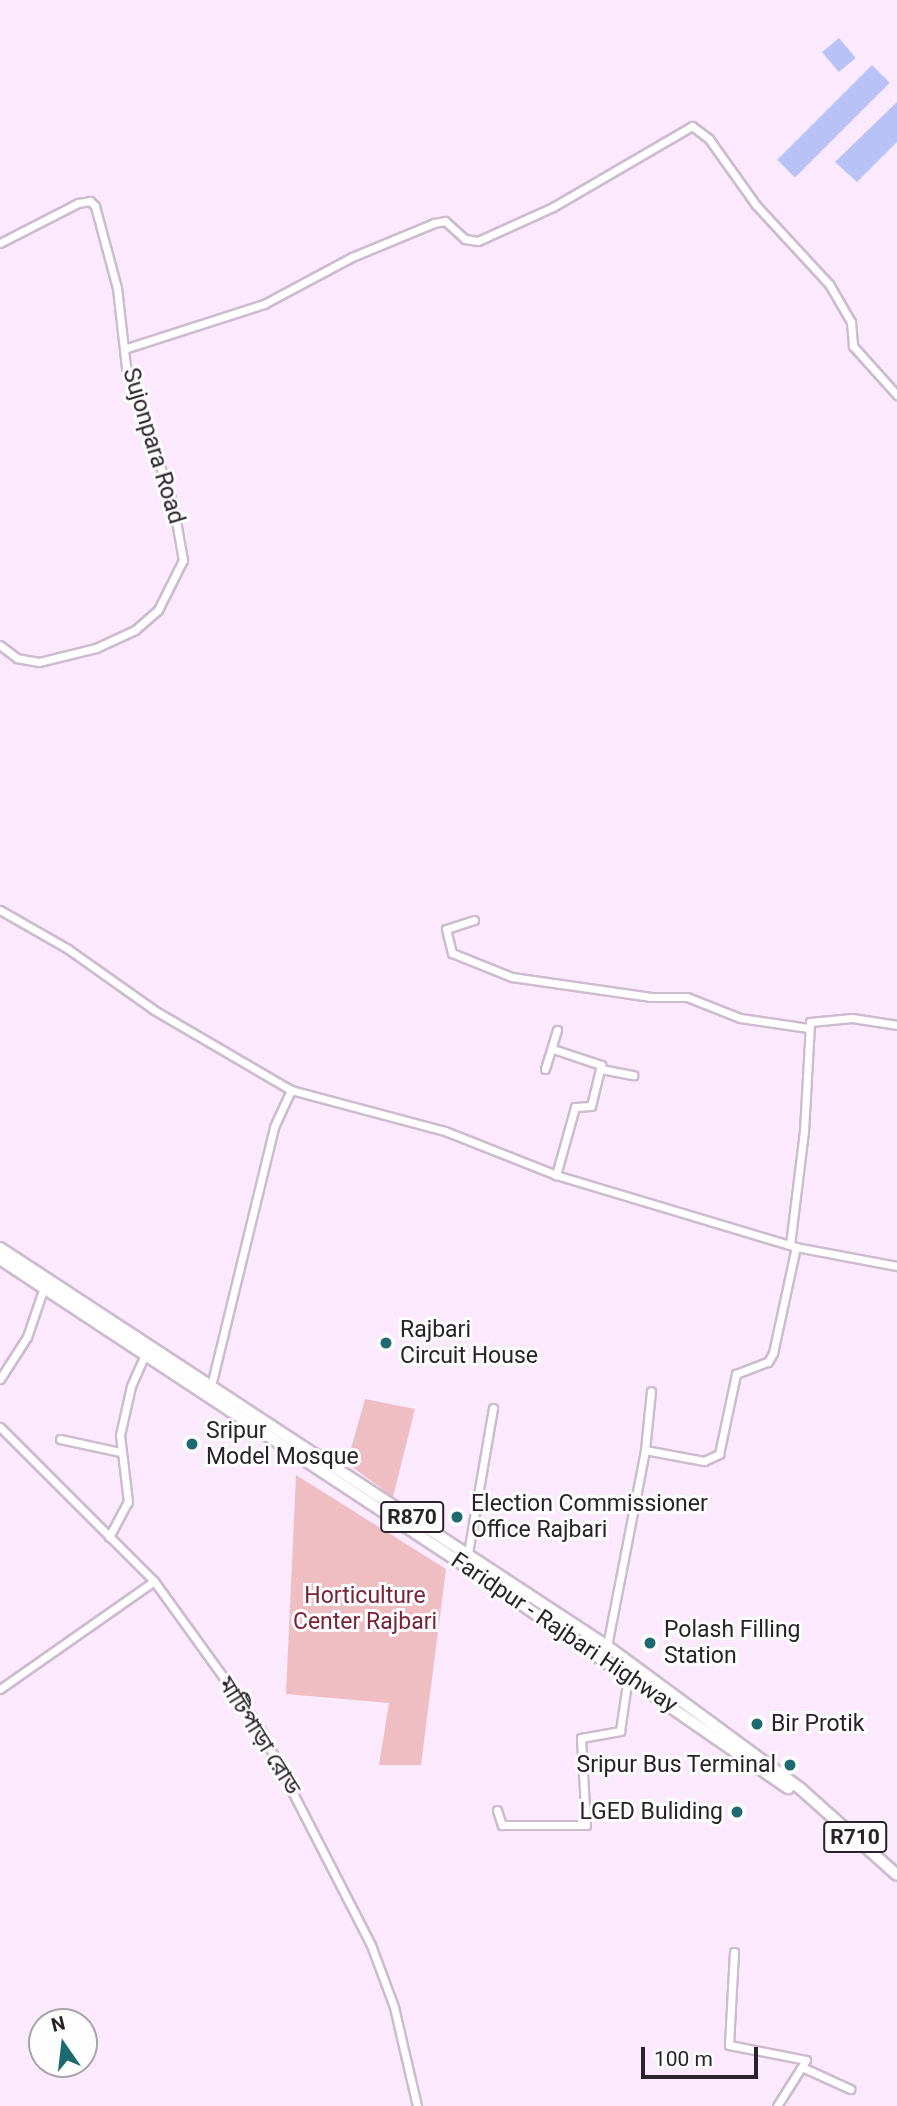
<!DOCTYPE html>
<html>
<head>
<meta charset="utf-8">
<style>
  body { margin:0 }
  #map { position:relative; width:897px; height:2106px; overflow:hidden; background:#fbe9fd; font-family:Roboto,"Noto Sans Bengali",sans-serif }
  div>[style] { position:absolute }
  .green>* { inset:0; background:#efbec3 }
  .water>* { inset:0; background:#b8c2f6; transform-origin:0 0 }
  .roads { filter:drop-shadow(2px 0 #cdbbce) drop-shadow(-2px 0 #cdbbce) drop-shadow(0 2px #cdbbce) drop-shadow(0 -2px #cdbbce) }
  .minor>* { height:7px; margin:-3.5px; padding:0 3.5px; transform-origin:3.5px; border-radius:3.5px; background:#fff }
  .primary>* { height:10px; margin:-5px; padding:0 5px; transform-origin:5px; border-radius:5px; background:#fff }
  .dots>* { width:19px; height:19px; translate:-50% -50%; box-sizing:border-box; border:4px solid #fdfdfd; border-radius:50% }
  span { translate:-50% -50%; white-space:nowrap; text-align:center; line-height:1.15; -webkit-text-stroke:6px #fdfdfd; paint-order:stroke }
  .shield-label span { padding:2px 5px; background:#fdfdfd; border:2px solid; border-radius:5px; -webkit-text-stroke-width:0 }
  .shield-label { font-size:21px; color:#29222a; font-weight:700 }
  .street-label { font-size:23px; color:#29222a }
  .poi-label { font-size:23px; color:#29222a }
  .left { translate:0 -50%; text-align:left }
  .right { translate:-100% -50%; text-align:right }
  .park-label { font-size:23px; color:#7a2237 }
  .north { position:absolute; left:28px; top:2008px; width:70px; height:70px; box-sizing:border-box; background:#fdfdfd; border:2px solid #a8a5a9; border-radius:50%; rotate:346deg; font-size:19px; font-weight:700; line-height:28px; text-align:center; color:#29222a }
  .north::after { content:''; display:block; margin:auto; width:24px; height:32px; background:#1e6a71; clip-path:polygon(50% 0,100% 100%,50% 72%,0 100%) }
  .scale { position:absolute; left:641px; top:2047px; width:117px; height:32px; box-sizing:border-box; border:4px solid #29222a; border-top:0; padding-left:9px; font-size:21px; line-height:24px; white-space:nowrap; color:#29222a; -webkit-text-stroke:5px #fdfdfd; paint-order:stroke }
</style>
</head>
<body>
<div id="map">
  <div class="green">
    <i style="clip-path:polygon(365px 1399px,415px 1409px,393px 1497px,347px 1463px)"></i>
    <i style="clip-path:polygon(296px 1475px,446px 1569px,421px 1765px,379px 1765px,389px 1703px,286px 1694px)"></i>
  </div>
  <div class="water">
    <i style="left:839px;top:38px;width:26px;height:22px;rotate:50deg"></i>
    <i style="left:872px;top:65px;width:25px;height:134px;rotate:45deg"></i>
    <i style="clip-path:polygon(897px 102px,897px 142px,857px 182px,835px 162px)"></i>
  </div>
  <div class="roads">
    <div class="minor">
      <i style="left:0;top:243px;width:88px;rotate:-27.1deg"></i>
      <i style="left:78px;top:203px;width:12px;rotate:-9deg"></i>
      <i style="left:90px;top:201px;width:7px;rotate:45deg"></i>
      <i style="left:95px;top:206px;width:85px;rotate:75deg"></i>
      <i style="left:117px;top:288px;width:80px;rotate:83.5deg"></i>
      <i style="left:126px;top:367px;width:145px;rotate:71.1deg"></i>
      <i style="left:173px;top:504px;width:57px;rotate:79.9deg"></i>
      <i style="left:183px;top:560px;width:56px;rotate:116.6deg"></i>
      <i style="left:158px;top:610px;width:30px;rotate:139deg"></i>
      <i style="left:135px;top:630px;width:43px;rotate:155.2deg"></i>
      <i style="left:96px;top:648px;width:59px;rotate:166.2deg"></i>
      <i style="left:39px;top:662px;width:22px;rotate:-170deg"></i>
      <i style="left:17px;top:658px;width:21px;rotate:-143deg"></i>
      <i style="left:127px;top:348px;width:144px;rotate:-17.8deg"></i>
      <i style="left:264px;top:304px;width:100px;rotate:-28.1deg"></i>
      <i style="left:352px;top:257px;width:89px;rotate:-22.5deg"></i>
      <i style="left:434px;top:223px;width:11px;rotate:-10deg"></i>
      <i style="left:445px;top:221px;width:27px;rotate:42deg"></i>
      <i style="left:465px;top:239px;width:13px;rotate:9deg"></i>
      <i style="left:478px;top:241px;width:82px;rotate:-24.4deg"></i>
      <i style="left:553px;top:207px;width:161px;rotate:-30.2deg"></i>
      <i style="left:692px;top:126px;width:21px;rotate:37deg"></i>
      <i style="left:709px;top:139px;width:81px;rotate:54.5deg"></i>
      <i style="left:756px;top:205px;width:108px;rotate:47.3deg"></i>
      <i style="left:829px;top:284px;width:44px;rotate:59.9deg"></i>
      <i style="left:851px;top:322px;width:24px;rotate:85deg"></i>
      <i style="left:853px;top:346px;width:66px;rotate:48.1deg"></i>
      <i style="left:0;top:910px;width:78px;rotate:29.8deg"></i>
      <i style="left:68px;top:949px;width:105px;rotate:35.3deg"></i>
      <i style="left:154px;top:1010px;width:159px;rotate:30.3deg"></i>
      <i style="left:291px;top:1090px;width:159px;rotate:14.9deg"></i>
      <i style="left:445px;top:1131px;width:119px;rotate:21.6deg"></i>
      <i style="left:556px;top:1175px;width:251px;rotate:16.7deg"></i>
      <i style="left:796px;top:1247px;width:103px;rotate:10.7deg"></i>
      <i style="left:474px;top:920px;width:29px;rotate:162deg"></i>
      <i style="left:446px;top:929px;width:25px;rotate:76deg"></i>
      <i style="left:452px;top:953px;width:65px;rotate:21.8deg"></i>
      <i style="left:512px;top:977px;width:139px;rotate:8.2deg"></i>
      <i style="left:650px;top:997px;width:37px"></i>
      <i style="left:687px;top:997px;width:57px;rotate:21.6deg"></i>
      <i style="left:740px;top:1018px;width:69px;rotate:8.4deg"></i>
      <i style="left:553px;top:1049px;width:51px;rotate:18.4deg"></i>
      <i style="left:601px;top:1065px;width:42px;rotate:103.7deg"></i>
      <i style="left:591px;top:1106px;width:16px;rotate:176deg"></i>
      <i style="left:575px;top:1107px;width:71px;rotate:105.6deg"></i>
      <i style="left:545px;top:1069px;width:41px;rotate:-72.9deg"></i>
      <i style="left:601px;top:1069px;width:33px;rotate:11deg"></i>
      <i style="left:790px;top:1245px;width:115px;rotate:-83deg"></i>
      <i style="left:804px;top:1131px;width:109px;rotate:-86.8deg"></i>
      <i style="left:810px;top:1022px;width:42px;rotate:-5.4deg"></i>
      <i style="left:852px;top:1018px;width:46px;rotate:8.8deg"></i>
      <i style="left:0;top:1379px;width:50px;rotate:-57.3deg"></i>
      <i style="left:27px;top:1337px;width:53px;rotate:-71.2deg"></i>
      <i style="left:211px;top:1386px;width:267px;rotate:-76.3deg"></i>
      <i style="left:274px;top:1127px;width:41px;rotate:-65.3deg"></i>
      <i style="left:0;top:1427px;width:218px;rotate:45deg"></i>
      <i style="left:154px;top:1581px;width:178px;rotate:54.2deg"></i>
      <i style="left:258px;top:1725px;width:247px;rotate:62.8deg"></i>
      <i style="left:371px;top:1945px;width:66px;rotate:69.6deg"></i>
      <i style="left:394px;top:2007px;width:102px;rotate:76.9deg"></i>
      <i style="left:60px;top:1439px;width:61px;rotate:12.2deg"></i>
      <i style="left:645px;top:1450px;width:59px;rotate:-84.2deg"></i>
      <i style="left:109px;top:1537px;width:40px;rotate:-62deg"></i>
      <i style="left:128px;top:1502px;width:67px;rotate:-96.8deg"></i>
      <i style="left:120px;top:1435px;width:50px;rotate:-77.3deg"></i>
      <i style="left:131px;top:1386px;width:34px;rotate:-66deg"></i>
      <i style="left:468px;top:1553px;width:147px;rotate:-80.2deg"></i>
      <i style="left:600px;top:1656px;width:12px;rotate:-55deg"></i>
      <i style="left:607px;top:1646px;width:200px;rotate:-79deg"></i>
      <i style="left:645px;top:1450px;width:60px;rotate:10.6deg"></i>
      <i style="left:704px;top:1461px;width:17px;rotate:-25deg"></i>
      <i style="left:719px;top:1454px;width:82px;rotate:-78deg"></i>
      <i style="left:736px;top:1374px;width:34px;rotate:-21deg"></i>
      <i style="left:768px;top:1362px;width:10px;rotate:-61deg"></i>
      <i style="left:773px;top:1353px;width:108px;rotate:-77.8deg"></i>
      <i style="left:0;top:1689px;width:188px;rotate:-35deg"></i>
      <i style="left:497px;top:1810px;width:16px;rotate:72deg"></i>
      <i style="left:502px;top:1825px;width:84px"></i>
      <i style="left:586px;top:1825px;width:87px;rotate:-93.3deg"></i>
      <i style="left:581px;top:1738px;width:40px;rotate:-10deg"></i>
      <i style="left:620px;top:1731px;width:55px;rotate:-81.6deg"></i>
      <i style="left:734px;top:1952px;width:93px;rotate:93.1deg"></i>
      <i style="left:729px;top:2045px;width:78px;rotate:11deg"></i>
      <i style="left:806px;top:2060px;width:54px;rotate:122.2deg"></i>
      <i style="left:804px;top:2068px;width:51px;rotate:24.5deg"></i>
    </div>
    <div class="primary">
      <i style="left:0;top:1248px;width:726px;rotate:33.25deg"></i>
      <i style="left:607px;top:1646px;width:242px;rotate:36.4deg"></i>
      <i style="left:802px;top:1790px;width:127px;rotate:41.8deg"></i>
      <i style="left:0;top:1259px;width:577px;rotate:33.41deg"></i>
      <i style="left:482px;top:1577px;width:372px;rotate:34.6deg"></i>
    </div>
  </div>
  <div class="dots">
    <i style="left:386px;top:1343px;background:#1e6a71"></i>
    <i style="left:192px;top:1444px;background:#1e6a71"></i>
    <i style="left:457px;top:1517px;background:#1e6a71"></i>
    <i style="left:650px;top:1643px;background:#1e6a71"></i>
    <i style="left:757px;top:1724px;background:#1e6a71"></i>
    <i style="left:790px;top:1765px;background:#1e6a71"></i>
    <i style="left:737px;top:1812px;background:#1e6a71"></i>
  </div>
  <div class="shield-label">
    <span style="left:412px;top:1517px">R870</span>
    <span style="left:855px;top:1837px">R710</span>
  </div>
  <div class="street-label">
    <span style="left:153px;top:446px;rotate:73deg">Sujonpara Road</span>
    <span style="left:564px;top:1633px;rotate:34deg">Faridpur - Rajbari Highway</span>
    <span style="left:259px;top:1736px;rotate:58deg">মাটিপাড়া রোড</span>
  </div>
  <div class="poi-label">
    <span class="left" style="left:400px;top:1343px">Rajbari<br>Circuit House</span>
    <span class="left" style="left:206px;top:1444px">Sripur<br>Model Mosque</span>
    <span class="left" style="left:471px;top:1517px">Election Commissioner<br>Office Rajbari</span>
    <span class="left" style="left:664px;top:1643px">Polash Filling<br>Station</span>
    <span class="left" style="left:771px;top:1724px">Bir Protik</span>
    <span class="right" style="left:776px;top:1765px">Sripur Bus Terminal</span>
    <span class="right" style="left:723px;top:1812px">LGED Buliding</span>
  </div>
  <div class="park-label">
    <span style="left:365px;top:1609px">Horticulture<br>Center Rajbari</span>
  </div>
  <div class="north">N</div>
  <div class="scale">100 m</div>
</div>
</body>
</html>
